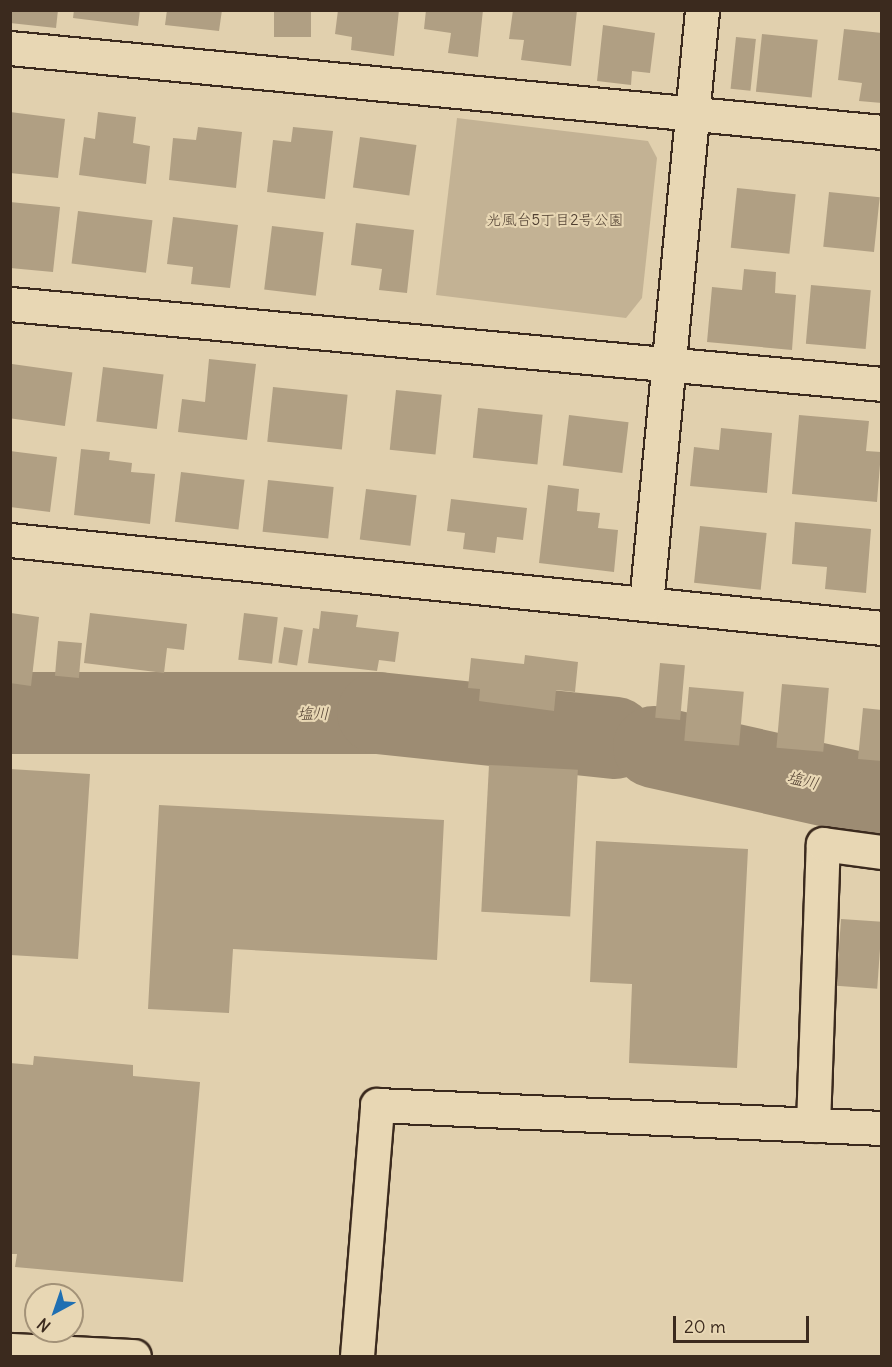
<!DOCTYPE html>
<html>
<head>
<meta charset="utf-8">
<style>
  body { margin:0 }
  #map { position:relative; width:892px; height:1367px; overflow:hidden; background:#e1d0ae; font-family:Delius,"Klee One",sans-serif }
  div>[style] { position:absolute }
  .green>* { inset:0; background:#c3b294 }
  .river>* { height:82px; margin:-41px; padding:0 41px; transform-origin:41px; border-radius:41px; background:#9d8c73 }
  .building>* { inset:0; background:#b09f83; transform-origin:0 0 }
  .roads { filter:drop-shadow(2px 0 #3b2a1e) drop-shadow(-2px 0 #3b2a1e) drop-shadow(0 2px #3b2a1e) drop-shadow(0 -2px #3b2a1e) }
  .minor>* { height:33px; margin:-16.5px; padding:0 16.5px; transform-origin:16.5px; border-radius:16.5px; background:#e8d7b4 }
  .trunk>* { height:33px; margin:-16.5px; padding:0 16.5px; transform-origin:16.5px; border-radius:16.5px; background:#e8d7b4 }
  span { translate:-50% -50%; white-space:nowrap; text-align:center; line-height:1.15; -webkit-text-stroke:4.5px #e8d7b4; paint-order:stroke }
  .park-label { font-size:15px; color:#4f3e30 }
  .water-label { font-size:16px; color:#544233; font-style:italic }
  .frame { position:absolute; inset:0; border:12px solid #3b2a1e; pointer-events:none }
  .north { position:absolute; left:24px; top:1283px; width:60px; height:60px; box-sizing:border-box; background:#e8d7b4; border:2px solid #a39278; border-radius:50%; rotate:220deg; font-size:16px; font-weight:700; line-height:24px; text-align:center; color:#3b2a1e }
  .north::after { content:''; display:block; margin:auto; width:21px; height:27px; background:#1f6fb2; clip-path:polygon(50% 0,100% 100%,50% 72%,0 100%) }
  .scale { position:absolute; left:673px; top:1316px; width:136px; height:27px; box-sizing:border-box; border:3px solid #3b2a1e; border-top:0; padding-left:8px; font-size:18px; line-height:21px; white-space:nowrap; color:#3b2a1e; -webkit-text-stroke:4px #e8d7b4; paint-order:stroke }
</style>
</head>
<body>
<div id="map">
  <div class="green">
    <i style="clip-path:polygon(457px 118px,648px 141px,657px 158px,642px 298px,626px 318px,436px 295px)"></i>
  </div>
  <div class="river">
    <i style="left:10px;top:713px;width:368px"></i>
    <i style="left:378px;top:713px;width:238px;rotate:6deg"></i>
    <i style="left:654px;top:747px;width:234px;rotate:12.6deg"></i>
  </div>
  <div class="building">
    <i style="clip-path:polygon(10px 10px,58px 10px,56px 28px,10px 23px)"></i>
    <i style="clip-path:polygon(74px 10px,140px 10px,138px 26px,73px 18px)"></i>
    <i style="clip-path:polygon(167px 10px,222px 10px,219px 31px,165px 25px)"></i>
    <i style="left:274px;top:10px;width:37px;height:27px"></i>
    <i style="clip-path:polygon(338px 10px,399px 10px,394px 56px,351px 50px,352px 37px,335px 34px)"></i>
    <i style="clip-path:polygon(426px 10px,483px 10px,478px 57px,448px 53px,451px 33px,424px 29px)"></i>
    <i style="clip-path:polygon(513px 10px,577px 10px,571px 66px,521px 60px,524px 40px,509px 39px)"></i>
    <i style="clip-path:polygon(603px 25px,655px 33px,650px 73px,632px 71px,631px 85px,597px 81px)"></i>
    <i style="clip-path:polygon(844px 29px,882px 33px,882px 103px,859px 101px,862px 83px,838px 80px)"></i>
    <i style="left:762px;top:34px;width:56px;height:58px;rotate:6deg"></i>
    <i style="left:736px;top:37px;width:20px;height:52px;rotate:6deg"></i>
    <i style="clip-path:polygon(10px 112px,65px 119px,58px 178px,10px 173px)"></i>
    <i style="clip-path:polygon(98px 112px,136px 117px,133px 143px,150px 146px,146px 184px,79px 175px,84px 137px,95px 139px)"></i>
    <i style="clip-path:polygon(198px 127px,242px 132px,236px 188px,169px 180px,173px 138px,196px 140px)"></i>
    <i style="clip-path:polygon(293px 127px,333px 131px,325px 199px,267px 192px,273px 140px,291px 142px)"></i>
    <i style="left:360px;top:137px;width:57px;height:51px;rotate:8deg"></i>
    <i style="left:737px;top:188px;width:59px;height:60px;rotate:6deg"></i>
    <i style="left:829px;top:192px;width:51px;height:55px;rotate:6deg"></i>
    <i style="clip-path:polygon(10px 202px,60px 207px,53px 272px,10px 268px)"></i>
    <i style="left:78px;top:211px;width:75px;height:53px;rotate:7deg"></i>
    <i style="clip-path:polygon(173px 217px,238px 225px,230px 288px,191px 284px,193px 267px,167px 264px)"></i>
    <i style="clip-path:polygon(356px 223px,414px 230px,407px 293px,379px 290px,382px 269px,351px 265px)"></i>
    <i style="left:272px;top:226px;width:52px;height:64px;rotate:7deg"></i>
    <i style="clip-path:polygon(744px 269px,776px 272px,775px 293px,796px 295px,792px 350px,707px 342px,712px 287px,742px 290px)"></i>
    <i style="left:811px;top:285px;width:60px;height:59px;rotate:5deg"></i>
    <i style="clip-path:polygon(209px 359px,256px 364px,247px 440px,178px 432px,182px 399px,205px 402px)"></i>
    <i style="left:12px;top:364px;width:61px;height:54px;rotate:8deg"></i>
    <i style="left:103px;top:367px;width:61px;height:55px;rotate:7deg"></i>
    <i style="left:273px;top:387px;width:75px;height:55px;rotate:6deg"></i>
    <i style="left:396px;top:390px;width:46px;height:60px;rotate:6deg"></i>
    <i style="left:478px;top:408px;width:65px;height:50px;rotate:6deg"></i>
    <i style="left:569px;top:415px;width:60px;height:51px;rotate:7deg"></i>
    <i style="clip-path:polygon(799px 415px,869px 421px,866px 451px,881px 452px,877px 502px,792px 494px)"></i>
    <i style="clip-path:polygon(721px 428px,772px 433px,767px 493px,690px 486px,694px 447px,719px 450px)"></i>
    <i style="clip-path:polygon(81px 449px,110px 452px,109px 460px,132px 463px,131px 472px,155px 474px,150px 524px,74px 515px)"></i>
    <i style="clip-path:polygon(10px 451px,57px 457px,50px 512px,10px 507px)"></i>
    <i style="left:181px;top:472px;width:64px;height:50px;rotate:7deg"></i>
    <i style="left:268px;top:480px;width:66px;height:52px;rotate:6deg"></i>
    <i style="clip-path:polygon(548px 485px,579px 489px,577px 511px,600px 513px,598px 528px,618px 530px,614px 572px,539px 563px)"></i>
    <i style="left:366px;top:489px;width:51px;height:51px;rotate:7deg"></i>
    <i style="clip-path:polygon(451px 499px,527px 508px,523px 540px,497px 537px,495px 553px,463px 549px,465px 533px,447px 531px)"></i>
    <i style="clip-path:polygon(795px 522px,871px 529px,866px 593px,825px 589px,827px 567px,792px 564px)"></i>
    <i style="left:700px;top:526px;width:67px;height:57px;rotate:6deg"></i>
    <i style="clip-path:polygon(321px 611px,358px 615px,356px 627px,399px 632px,395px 662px,379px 660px,377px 671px,308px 663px,313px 628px,319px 629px)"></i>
    <i style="clip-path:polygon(11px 613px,39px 617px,31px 686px,10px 683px)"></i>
    <i style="clip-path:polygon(90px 613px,187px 624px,184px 650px,167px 648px,164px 673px,84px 663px)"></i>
    <i style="left:244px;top:613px;width:34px;height:47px;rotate:7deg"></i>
    <i style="left:284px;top:627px;width:19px;height:36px;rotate:9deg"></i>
    <i style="left:58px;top:641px;width:24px;height:35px;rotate:5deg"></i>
    <i style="clip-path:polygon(525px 655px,578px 662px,575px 692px,556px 690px,554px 711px,479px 701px,480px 689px,468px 688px,471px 658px,524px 664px)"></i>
    <i style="left:660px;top:663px;width:25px;height:55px;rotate:5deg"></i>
    <i style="left:782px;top:684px;width:47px;height:64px;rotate:5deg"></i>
    <i style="left:689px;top:687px;width:55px;height:54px;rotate:5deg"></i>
    <i style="clip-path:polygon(863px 708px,882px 710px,882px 761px,858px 759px)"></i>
    <i style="left:489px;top:765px;width:89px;height:147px;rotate:3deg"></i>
    <i style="clip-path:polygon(10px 769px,90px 774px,78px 959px,10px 955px)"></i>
    <i style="clip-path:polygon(159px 805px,444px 820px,437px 960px,233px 949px,229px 1013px,148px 1009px)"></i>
    <i style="clip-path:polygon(596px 841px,748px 849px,737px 1068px,629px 1063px,632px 984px,590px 982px)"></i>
    <i style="left:841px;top:919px;width:41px;height:67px;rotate:4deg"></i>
    <i style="clip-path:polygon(34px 1056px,133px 1065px,133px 1076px,200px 1082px,183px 1282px,15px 1267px,17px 1254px,10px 1254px,10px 1063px,33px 1065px)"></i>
  </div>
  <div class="roads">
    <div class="minor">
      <i style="left:10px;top:48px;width:876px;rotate:5.5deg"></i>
      <i style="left:10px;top:304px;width:876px;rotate:5.24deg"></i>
      <i style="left:10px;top:540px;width:876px;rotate:5.76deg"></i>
      <i style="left:646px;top:604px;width:597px;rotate:-84.61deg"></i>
      <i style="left:813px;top:1125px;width:281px;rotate:-88deg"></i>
      <i style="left:823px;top:844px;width:60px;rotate:7.7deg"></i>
      <i style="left:357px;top:1356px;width:252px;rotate:-85.4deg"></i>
      <i style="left:377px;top:1105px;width:506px;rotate:2.61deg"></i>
    </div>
    <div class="trunk">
      <i style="left:10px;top:1350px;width:124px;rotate:2.8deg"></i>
    </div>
  </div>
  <div class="park-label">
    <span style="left:555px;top:220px">光風台5丁目2号公園</span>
  </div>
  <div class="water-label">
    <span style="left:313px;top:713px">塩川</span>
    <span style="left:803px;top:780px;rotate:13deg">塩川</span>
  </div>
  <div class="frame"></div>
  <div class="north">N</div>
  <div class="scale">20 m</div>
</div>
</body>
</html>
